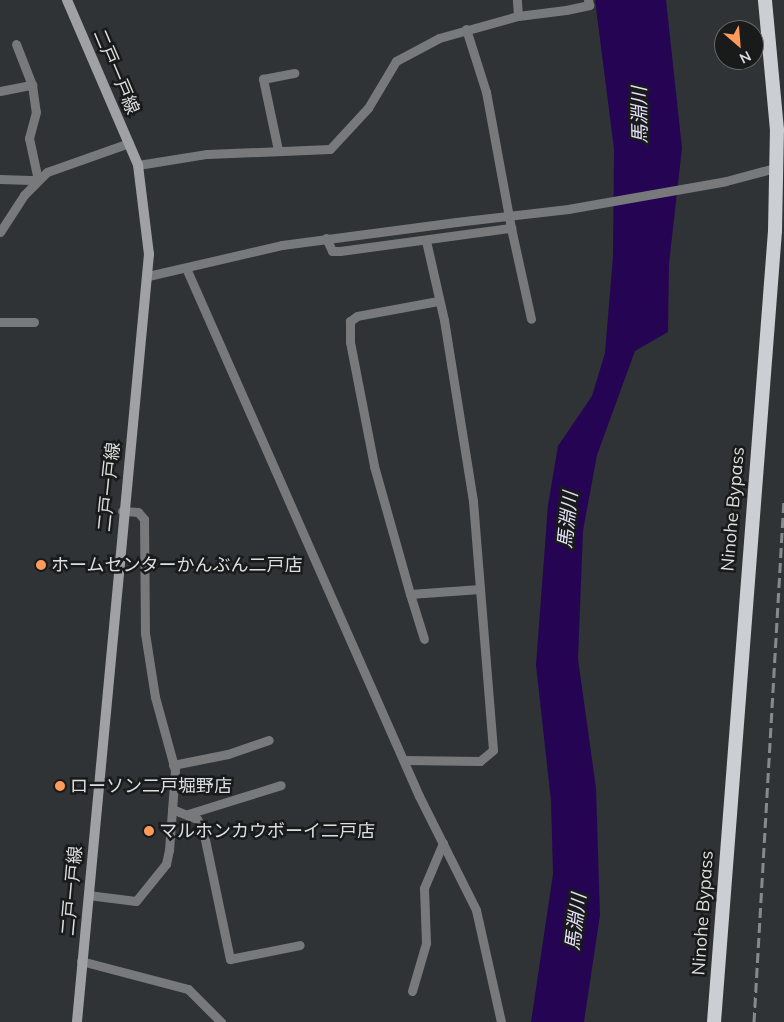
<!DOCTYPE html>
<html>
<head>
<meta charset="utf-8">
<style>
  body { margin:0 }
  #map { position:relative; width:784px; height:1022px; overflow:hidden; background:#2f3335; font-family:Mulish,"Noto Sans JP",sans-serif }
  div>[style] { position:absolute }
  .water>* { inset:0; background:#260454 }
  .minor>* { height:9px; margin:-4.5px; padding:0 4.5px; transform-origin:4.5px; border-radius:4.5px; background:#78797b }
  .secondary>* { height:10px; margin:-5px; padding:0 5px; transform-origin:5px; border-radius:5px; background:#9fa1a4 }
  .trunk>* { height:14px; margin:-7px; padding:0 7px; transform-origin:7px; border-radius:7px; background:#cbced2 }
  .rail>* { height:3px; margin-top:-1.5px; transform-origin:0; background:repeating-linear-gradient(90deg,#878a8c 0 10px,transparent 0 15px) }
  .minor-bridge>* { height:9px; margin:-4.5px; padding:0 4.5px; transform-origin:4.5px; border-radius:4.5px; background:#78797b }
  .dots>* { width:14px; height:14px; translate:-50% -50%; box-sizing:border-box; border:2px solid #191b1b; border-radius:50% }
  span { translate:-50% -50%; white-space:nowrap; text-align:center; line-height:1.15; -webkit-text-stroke:5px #191b1b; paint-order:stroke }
  .street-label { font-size:18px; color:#dcdee0 }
  .poi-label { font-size:18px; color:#dcdee0 }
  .left { translate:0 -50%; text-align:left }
  .water-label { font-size:19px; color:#e4e0f7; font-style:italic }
  .north { position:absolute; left:714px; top:20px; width:50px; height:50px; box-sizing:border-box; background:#191b1b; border:1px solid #67696a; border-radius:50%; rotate:153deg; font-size:14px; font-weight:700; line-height:20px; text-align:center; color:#dcdee0 }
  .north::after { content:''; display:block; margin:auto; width:18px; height:22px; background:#ff9b5a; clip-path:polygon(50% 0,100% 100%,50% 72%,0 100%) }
</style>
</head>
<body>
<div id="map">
  <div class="water">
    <i style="clip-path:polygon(595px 0,666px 0,682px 148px,669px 264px,668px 332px,635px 351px,597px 455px,583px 531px,578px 659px,596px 788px,600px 915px,584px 1022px,531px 1022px,553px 874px,551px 801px,536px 665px,548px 505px,558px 446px,592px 396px,605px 353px,613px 256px,614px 149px)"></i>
  </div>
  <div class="minor">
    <i style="left:518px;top:16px;width:48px;rotate:-7.1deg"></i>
    <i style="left:566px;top:10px;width:24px;rotate:-12deg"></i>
    <i style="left:589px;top:5px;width:5px;rotate:-101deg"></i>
    <i style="left:16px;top:44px;width:44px;rotate:68.7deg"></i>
    <i style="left:0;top:91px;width:33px;rotate:-11deg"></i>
    <i style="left:32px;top:85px;width:27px;rotate:82deg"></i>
    <i style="left:36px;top:112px;width:27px;rotate:105deg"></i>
    <i style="left:29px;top:138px;width:43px;rotate:77.9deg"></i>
    <i style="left:278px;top:150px;width:73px;rotate:-101.9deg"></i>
    <i style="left:263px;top:79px;width:32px;rotate:-11deg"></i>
    <i style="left:138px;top:165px;width:70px;rotate:-9.1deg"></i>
    <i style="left:207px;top:154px;width:123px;rotate:-2.3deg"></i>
    <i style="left:330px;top:149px;width:56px;rotate:-47.2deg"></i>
    <i style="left:368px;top:108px;width:55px;rotate:-59.2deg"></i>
    <i style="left:396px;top:61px;width:49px;rotate:-28.1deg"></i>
    <i style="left:439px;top:38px;width:82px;rotate:-15.6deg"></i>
    <i style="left:518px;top:16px;width:16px;rotate:-94deg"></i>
    <i style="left:0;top:179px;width:38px;rotate:2deg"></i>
    <i style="left:726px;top:181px;width:51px;rotate:-14.9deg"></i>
    <i style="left:511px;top:228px;width:93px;rotate:77.6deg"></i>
    <i style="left:0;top:232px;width:44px;rotate:-57deg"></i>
    <i style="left:24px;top:195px;width:33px;rotate:-45deg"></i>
    <i style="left:47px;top:172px;width:87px;rotate:-19.5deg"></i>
    <i style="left:326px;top:238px;width:14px;rotate:65deg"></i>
    <i style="left:332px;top:251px;width:8px"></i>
    <i style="left:340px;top:251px;width:173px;rotate:-7.7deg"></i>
    <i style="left:511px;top:228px;width:138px;rotate:-100.4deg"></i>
    <i style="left:486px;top:92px;width:66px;rotate:-107.6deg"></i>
    <i style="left:186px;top:268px;width:577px;rotate:66.19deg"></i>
    <i style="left:419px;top:796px;width:127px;rotate:63.4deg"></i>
    <i style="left:476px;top:910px;width:115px;rotate:77.4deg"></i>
    <i style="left:148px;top:276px;width:138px;rotate:-13deg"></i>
    <i style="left:282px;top:245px;width:176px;rotate:-7.5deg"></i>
    <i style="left:438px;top:301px;width:82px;rotate:169.5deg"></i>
    <i style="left:357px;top:316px;width:9px;rotate:144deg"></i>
    <i style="left:350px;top:321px;width:21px;rotate:90deg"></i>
    <i style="left:350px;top:342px;width:126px;rotate:79deg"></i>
    <i style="left:374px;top:466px;width:133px;rotate:74.3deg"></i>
    <i style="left:410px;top:594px;width:70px;rotate:-4.1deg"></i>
    <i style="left:0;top:322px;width:34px"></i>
    <i style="left:410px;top:594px;width:47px;rotate:72.7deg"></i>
    <i style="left:404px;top:760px;width:76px;rotate:0.8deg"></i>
    <i style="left:480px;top:761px;width:17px;rotate:-40deg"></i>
    <i style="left:493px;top:750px;width:250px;rotate:-94.6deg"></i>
    <i style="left:473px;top:501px;width:183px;rotate:-99.1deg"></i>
    <i style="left:444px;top:320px;width:81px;rotate:-102.8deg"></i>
    <i style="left:173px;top:765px;width:56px;rotate:-11.3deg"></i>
    <i style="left:228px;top:754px;width:43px;rotate:-18.9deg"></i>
    <i style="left:172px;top:809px;width:27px;rotate:22deg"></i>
    <i style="left:197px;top:819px;width:13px;rotate:61deg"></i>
    <i style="left:203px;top:830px;width:132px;rotate:78.2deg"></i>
    <i style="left:230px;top:959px;width:71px;rotate:-11.3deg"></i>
    <i style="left:188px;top:814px;width:97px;rotate:-17.3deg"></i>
    <i style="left:88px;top:895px;width:48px;rotate:7.1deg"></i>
    <i style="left:136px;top:901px;width:48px;rotate:-51deg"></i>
    <i style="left:166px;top:864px;width:14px;rotate:-78deg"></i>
    <i style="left:169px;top:850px;width:80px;rotate:-85.7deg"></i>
    <i style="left:175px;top:770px;width:76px;rotate:-105.3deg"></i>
    <i style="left:155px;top:697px;width:65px;rotate:-98.9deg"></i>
    <i style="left:145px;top:633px;width:114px;rotate:-90.5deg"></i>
    <i style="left:144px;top:519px;width:9px;rotate:-131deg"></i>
    <i style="left:138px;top:512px;width:16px;rotate:-176deg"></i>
    <i style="left:81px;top:961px;width:111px;rotate:14.7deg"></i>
    <i style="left:188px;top:989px;width:47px;rotate:45deg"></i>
    <i style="left:412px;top:991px;width:50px;rotate:-73.7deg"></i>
    <i style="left:426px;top:943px;width:55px;rotate:-92.1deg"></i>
    <i style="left:424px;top:888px;width:49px;rotate:-67.1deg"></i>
  </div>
  <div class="secondary">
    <i style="left:67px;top:0;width:180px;rotate:66.7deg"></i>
    <i style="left:138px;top:165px;width:90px;rotate:83deg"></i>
    <i style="left:149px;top:254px;width:771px;rotate:95.36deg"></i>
  </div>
  <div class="trunk">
    <i style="left:714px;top:1022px;width:793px;rotate:-85.59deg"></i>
    <i style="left:775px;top:231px;width:101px;rotate:-88.9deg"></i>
    <i style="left:777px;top:130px;width:131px;rotate:-95.3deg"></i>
  </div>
  <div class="rail">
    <i style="left:754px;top:1022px;width:524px;rotate:-86.72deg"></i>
  </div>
  <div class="minor-bridge">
    <i style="left:456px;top:222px;width:113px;rotate:-6.6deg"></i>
    <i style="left:568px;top:209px;width:160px;rotate:-10deg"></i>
  </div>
  <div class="dots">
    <i style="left:41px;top:565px;background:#ff9b5a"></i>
    <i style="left:60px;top:786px;background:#ff9b5a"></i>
    <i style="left:149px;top:831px;background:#ff9b5a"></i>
  </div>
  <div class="street-label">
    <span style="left:116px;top:72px;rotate:67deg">二戸一戸線</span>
    <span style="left:109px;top:487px;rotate:-84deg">二戸一戸線</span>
    <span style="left:733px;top:509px;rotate:-85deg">Ninohe Bypass</span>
    <span style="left:72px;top:891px;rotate:-85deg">二戸一戸線</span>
    <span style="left:703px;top:913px;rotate:-86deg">Ninohe Bypass</span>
  </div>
  <div class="poi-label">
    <span class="left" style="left:51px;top:565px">ホームセンターかんぶん二戸店</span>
    <span class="left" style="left:70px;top:786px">ローソン二戸堀野店</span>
    <span class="left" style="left:159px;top:831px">マルホンカウボーイ二戸店</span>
  </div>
  <div class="water-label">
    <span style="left:640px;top:115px;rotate:-91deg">馬淵川</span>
    <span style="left:568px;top:520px;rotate:-84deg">馬淵川</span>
    <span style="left:576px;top:922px;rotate:-83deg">馬淵川</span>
  </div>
  <div class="north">N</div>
</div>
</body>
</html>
